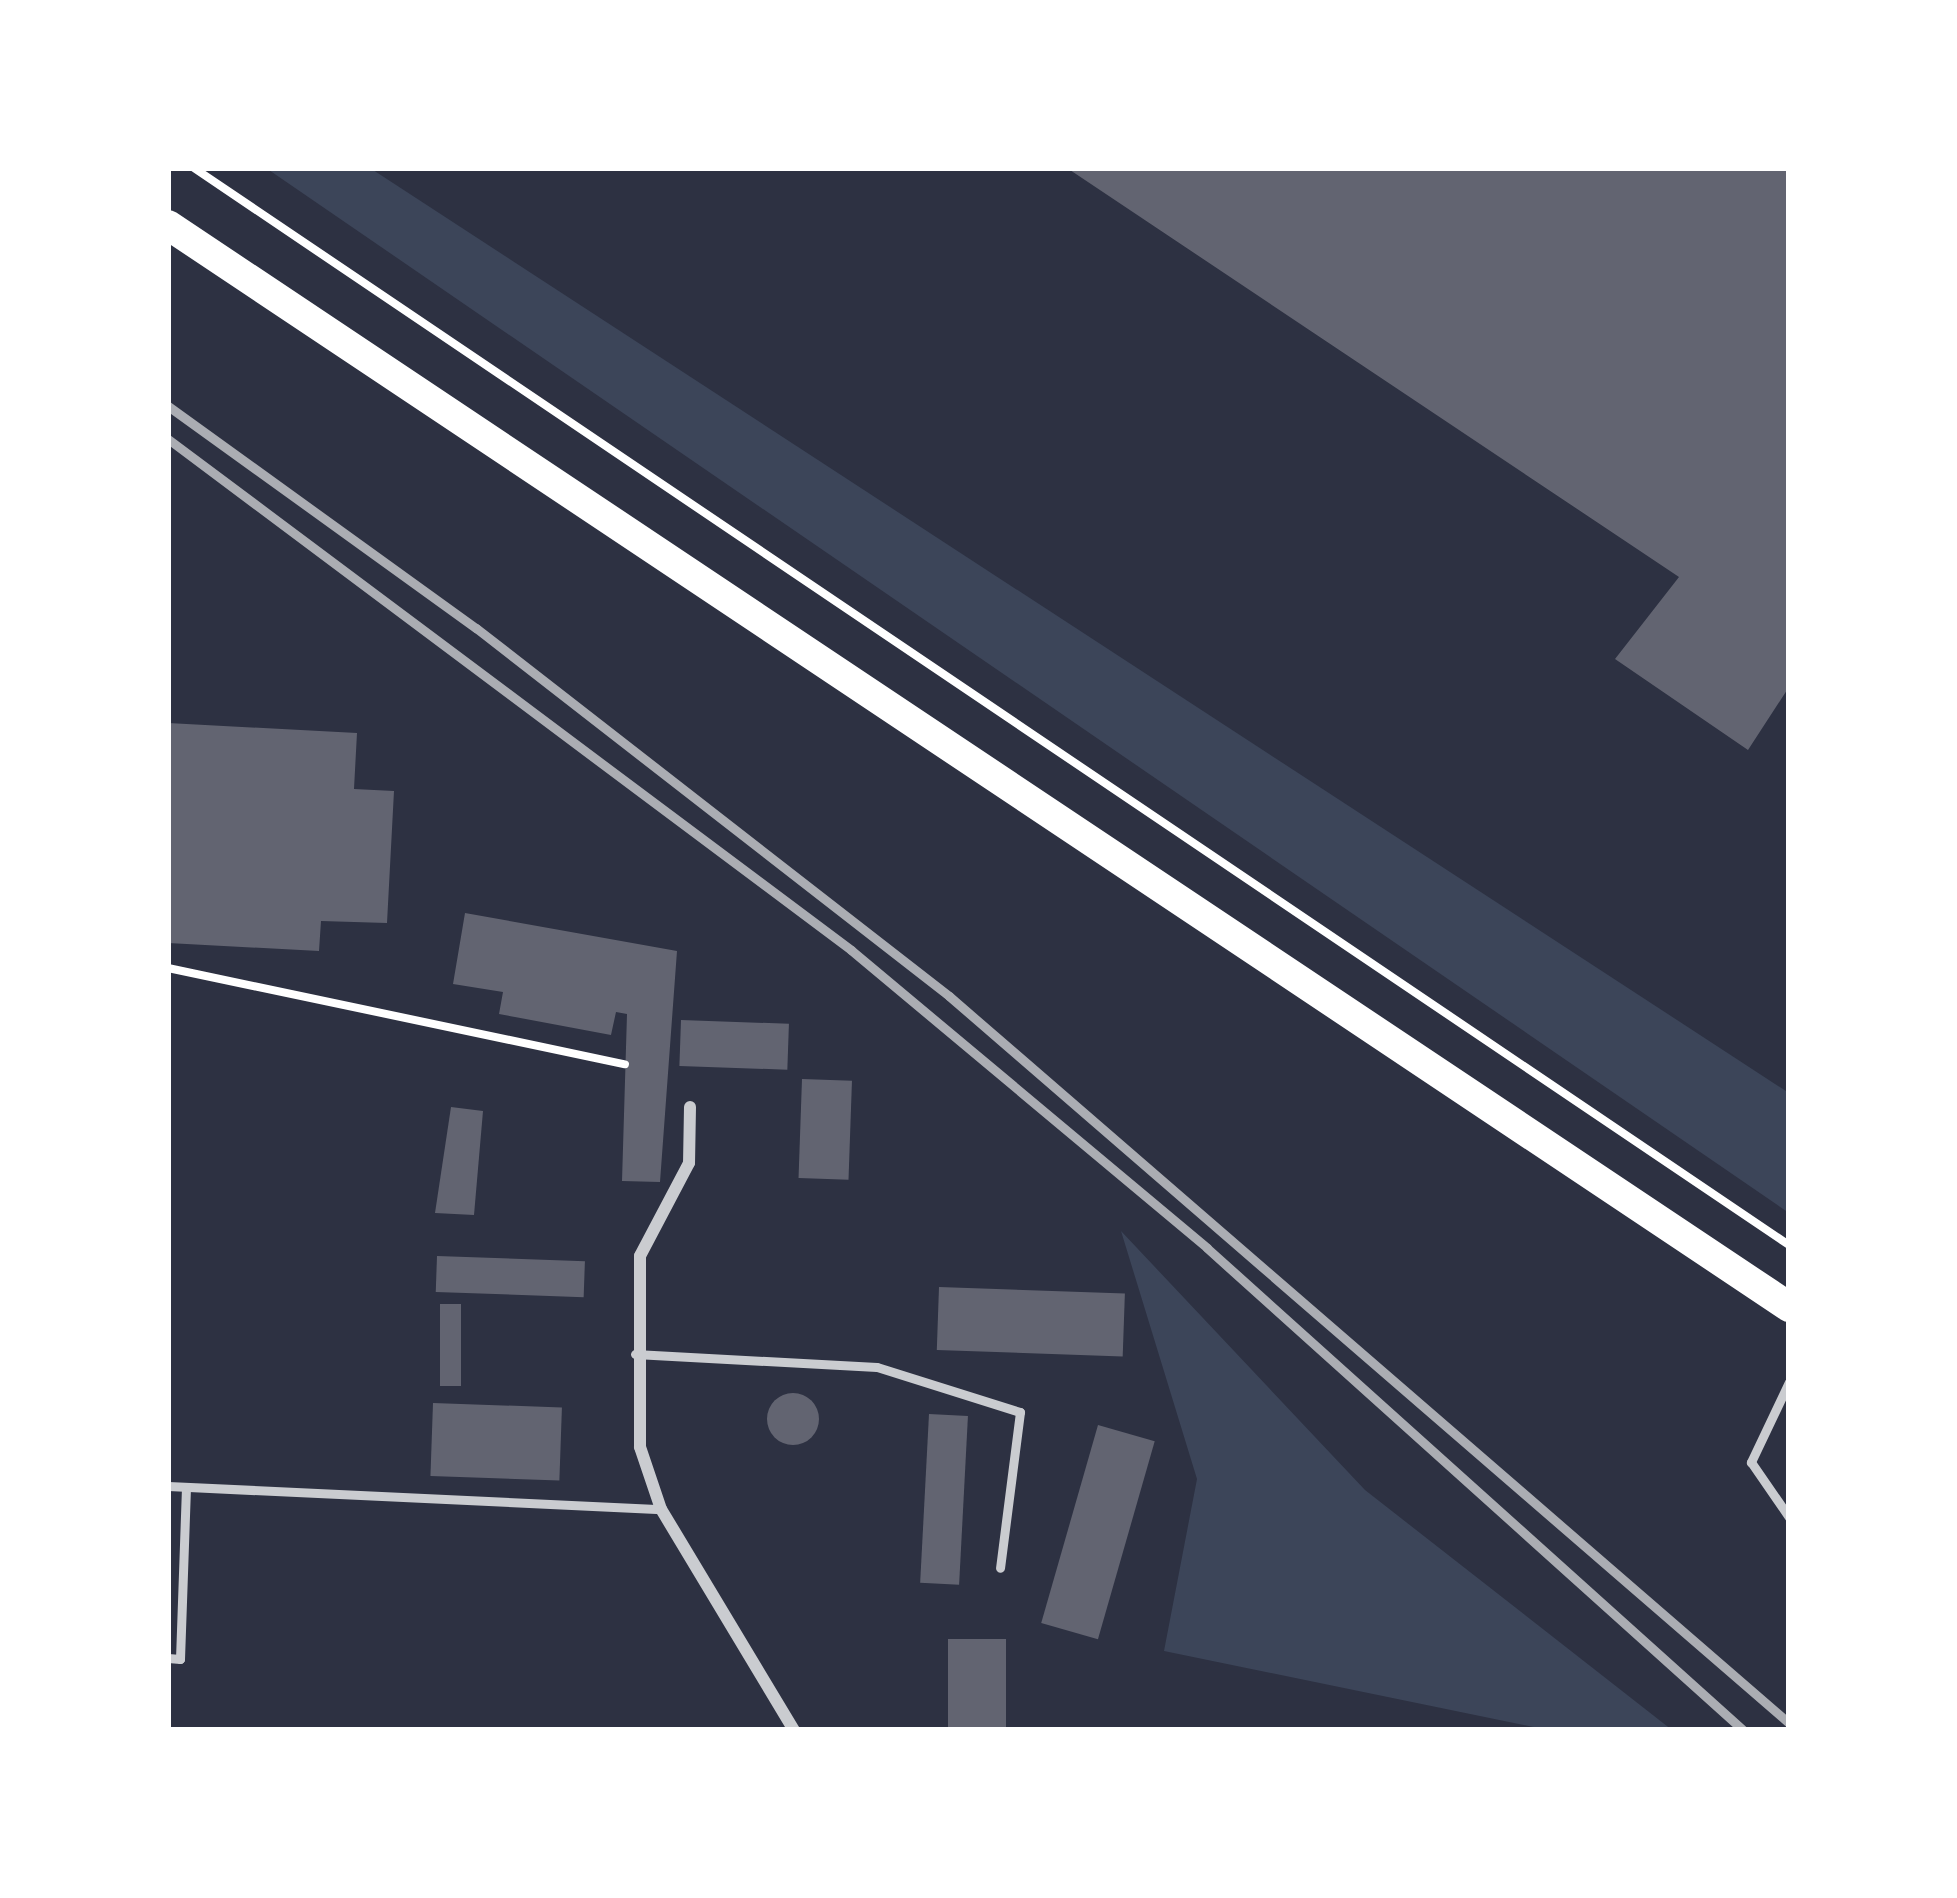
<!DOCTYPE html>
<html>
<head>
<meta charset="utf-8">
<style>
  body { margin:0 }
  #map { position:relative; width:1957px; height:1898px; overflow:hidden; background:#2d3142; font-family:"PT Sans",sans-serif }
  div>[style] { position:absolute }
  .green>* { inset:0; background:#3c4559 }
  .building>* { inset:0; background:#626471; transform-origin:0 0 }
  .round { border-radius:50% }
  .path>* { height:8px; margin:-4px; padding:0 4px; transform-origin:4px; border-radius:4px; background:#fff }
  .service>* { height:9px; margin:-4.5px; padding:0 4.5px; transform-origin:4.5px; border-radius:4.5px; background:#caccd0 }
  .minor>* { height:12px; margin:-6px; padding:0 6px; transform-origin:6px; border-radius:6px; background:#caccd0 }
  .primary>* { height:30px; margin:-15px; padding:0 15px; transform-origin:15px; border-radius:15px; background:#fff }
  .rail>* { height:9px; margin:-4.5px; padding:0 4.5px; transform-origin:4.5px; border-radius:4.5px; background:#abadb3 }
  span { translate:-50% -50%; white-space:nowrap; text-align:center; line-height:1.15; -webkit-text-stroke:10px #fff; paint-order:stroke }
  .frame { position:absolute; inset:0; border:171px solid #fff; pointer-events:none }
</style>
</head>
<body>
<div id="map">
  <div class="green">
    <i style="clip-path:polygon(266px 168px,370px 168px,1789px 1093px,1789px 1213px)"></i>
    <i style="clip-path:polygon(1121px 1231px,1365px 1490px,1672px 1730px,1548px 1730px,1164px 1651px,1197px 1479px)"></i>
  </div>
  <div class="building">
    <i style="clip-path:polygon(1067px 168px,1789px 168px,1789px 687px,1748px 750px,1615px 659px,1679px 577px)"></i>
    <i style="clip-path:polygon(168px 723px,357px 733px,354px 789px,394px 791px,387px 923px,321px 921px,319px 951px,168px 943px)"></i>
    <i style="clip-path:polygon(465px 913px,677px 951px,660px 1182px,622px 1181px,627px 1014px,616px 1012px,611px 1035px,499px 1014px,503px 992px,453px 984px)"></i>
    <i style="left:681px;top:1020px;width:108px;height:46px;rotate:2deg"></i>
    <i style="left:802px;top:1079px;width:50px;height:99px;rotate:2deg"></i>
    <i style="clip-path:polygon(451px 1107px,483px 1111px,474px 1215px,435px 1213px)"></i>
    <i style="left:437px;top:1256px;width:148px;height:36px;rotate:2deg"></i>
    <i style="left:939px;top:1287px;width:186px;height:63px;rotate:2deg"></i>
    <i style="left:440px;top:1304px;width:21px;height:82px"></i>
    <i class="round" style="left:767px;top:1393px;width:52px;height:52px"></i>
    <i style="left:433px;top:1403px;width:129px;height:73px;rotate:2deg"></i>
    <i style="left:929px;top:1414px;width:39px;height:169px;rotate:3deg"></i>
    <i style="left:1098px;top:1425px;width:59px;height:206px;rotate:16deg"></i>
    <i style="left:948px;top:1639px;width:58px;height:91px"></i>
  </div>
  <div class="path">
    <i style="left:194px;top:168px;width:1925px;rotate:34.03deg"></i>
    <i style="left:168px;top:968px;width:467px;rotate:11.9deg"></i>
  </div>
  <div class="service">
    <i style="left:635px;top:1354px;width:242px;rotate:3.1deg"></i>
    <i style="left:877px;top:1367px;width:150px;rotate:17.5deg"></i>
    <i style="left:1020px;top:1412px;width:157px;rotate:97.3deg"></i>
    <i style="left:1789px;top:1382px;width:89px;rotate:115.4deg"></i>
    <i style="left:1751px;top:1462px;width:67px;rotate:55.4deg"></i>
    <i style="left:168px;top:1486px;width:494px;rotate:2.7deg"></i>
    <i style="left:168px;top:1658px;width:12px;rotate:5deg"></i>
    <i style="left:180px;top:1659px;width:172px;rotate:-88deg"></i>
  </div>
  <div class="minor">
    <i style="left:690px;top:1107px;width:56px;rotate:91deg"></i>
    <i style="left:689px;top:1163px;width:105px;rotate:117.8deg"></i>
    <i style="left:640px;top:1256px;width:191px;rotate:90deg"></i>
    <i style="left:640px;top:1447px;width:65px;rotate:71.3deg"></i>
    <i style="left:661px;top:1509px;width:258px;rotate:59deg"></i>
  </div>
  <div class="primary">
    <i style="left:168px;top:225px;width:1949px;rotate:33.72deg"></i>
  </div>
  <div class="rail">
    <i style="left:168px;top:406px;width:380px;rotate:35.8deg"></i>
    <i style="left:476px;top:628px;width:599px;rotate:37.88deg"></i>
    <i style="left:949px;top:996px;width:1111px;rotate:40.88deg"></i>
    <i style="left:168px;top:439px;width:853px;rotate:36.8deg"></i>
    <i style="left:851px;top:950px;width:464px;rotate:39.9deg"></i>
    <i style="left:1207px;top:1248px;width:721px;rotate:41.96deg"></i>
  </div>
  <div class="frame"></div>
</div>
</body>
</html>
